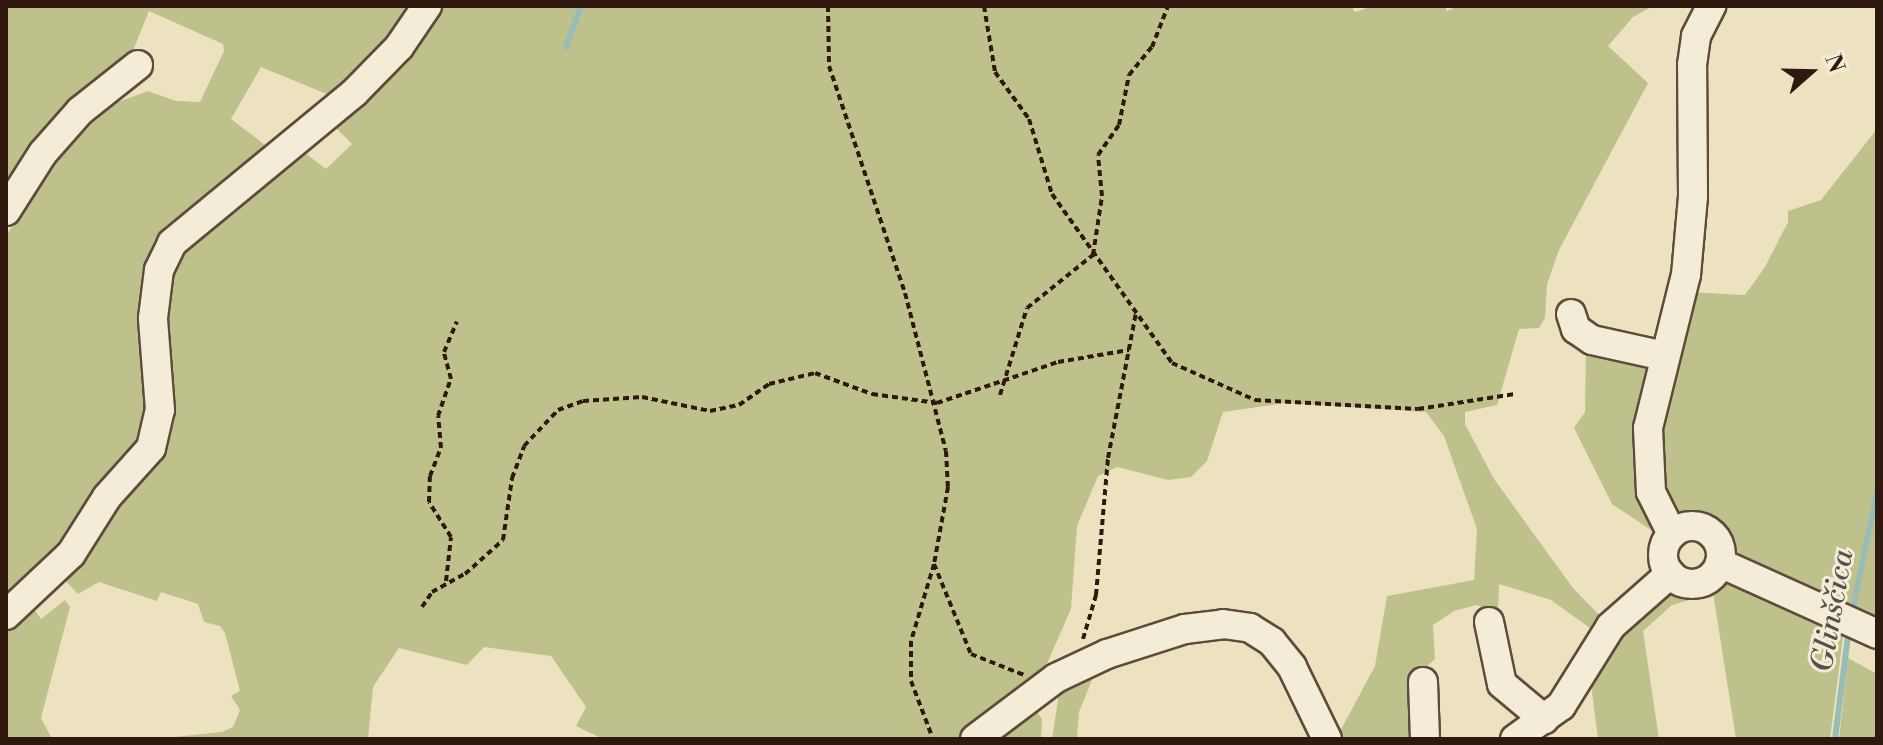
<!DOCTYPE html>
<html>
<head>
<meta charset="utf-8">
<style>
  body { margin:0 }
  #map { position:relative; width:1883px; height:745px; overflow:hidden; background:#ede2c0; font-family:"Libre Bodoni",serif }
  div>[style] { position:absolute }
  .green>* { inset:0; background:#bfc18d }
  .stream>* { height:6px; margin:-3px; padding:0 3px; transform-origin:3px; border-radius:3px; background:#99bdb5 }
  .path>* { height:4px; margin-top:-2px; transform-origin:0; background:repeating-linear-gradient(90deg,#2f190f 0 6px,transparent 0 10px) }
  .roads { filter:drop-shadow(2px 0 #5e4b3b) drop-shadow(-2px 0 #5e4b3b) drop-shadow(0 2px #5e4b3b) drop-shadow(0 -2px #5e4b3b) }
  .minor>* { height:28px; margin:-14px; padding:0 14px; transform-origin:14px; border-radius:14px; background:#f3ecd6 }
  .minor>.ring { margin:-14px; padding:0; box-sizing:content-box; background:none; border:28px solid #f3ecd6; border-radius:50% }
  span { translate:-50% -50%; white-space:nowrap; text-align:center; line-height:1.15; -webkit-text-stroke:6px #f3ecd6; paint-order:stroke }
  .water-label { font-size:30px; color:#545249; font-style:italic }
  .frame { position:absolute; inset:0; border:8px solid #2f190f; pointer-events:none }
  .north { position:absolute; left:1771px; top:32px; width:80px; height:80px; -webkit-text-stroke:6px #f3ecd6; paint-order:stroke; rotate:70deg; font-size:22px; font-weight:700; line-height:32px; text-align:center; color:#2f190f }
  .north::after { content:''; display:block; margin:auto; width:28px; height:36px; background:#2f190f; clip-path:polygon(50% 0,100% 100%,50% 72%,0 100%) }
</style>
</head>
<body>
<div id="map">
  <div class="green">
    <i style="clip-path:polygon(evenodd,6px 6px,423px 6px,388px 54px,167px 243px,147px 443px,70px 546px,6px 607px,6px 235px,27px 207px,42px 167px,102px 108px,148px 91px,176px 101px,200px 102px,224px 51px,223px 44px,149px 11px,130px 58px,6px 199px,6px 6px,261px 67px,329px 95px,269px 148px,231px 119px,261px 67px)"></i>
    <i style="clip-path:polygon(432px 6px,1351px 6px,1355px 12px,1373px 6px,1445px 6px,1447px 11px,1458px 6px,1653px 6px,1633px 17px,1608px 46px,1648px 83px,1559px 250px,1547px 284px,1545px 318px,1539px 328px,1519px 329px,1497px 405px,1465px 412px,1465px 424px,1494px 479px,1573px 588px,1604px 620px,1594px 631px,1551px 600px,1499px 584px,1498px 612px,1476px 605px,1454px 611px,1433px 625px,1435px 659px,1416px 676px,1416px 739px,1336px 739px,1375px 666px,1387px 596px,1474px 580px,1477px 529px,1444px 436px,1426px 412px,1285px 403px,1223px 412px,1207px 461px,1191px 477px,1168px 480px,1117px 467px,1098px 476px,1077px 526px,1071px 609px,1042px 675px,958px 739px,603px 739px,576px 726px,586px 707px,551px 656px,484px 647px,467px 665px,399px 648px,373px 687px,368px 739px,155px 739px,222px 732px,233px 727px,240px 710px,231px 696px,240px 691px,225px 633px,220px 626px,204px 622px,198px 604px,161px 592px,157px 601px,99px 582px,78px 594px,60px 575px,142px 468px,155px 327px,175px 245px,301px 150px,326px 169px,352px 144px,328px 120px)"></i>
    <i style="clip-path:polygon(1877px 129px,1877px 624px,1726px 558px,1712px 526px,1692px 520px,1673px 523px,1653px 475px,1687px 292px,1745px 295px,1765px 267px,1788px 222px,1788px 211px,1821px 200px)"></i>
    <i style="clip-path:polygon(1586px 349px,1655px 367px,1657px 534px,1612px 504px,1574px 428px,1585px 412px)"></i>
    <i style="clip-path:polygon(1717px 578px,1733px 580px,1844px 629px,1830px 739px,1736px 739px,1713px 593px,1672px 605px,1643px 631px,1659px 739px,1598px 739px,1590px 676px,1609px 646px,1671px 583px,1684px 589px)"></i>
    <i style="clip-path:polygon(65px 600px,70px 607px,41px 718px,52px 739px,6px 739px,6px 622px,31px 605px,41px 619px)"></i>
    <i style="clip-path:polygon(1848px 658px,1877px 674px,1877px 739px,1839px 739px)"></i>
    <i style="clip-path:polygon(1096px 670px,1079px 712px,1077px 739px,1052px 739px,1060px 687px)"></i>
    <i style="clip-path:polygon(1033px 706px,1042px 719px,1041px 739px,990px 739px)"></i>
  </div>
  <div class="stream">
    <i style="left:566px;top:47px;width:44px;rotate:-69.9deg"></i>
    <i style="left:1852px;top:613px;width:124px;rotate:-78.3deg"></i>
    <i style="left:1835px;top:739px;width:112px;rotate:-82.8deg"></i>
  </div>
  <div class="path">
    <i style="left:828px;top:6px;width:60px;rotate:89deg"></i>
    <i style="left:829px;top:66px;width:239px;rotate:71.5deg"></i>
    <i style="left:905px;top:293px;width:163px;rotate:75.5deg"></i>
    <i style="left:946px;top:451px;width:36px;rotate:87deg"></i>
    <i style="left:948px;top:487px;width:78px;rotate:100.3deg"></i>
    <i style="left:934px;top:564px;width:80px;rotate:106.6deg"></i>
    <i style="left:911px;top:641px;width:40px;rotate:90deg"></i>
    <i style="left:911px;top:681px;width:62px;rotate:69.2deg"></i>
    <i style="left:984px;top:6px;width:67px;rotate:80.5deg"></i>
    <i style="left:995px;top:72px;width:58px;rotate:54.1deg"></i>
    <i style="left:1029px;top:119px;width:78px;rotate:73deg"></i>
    <i style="left:1052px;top:194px;width:207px;rotate:54.6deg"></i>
    <i style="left:1172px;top:363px;width:91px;rotate:24deg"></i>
    <i style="left:1255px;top:400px;width:163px;rotate:3.2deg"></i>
    <i style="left:1418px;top:409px;width:98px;rotate:-8.8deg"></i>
    <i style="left:1000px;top:395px;width:91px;rotate:-72.8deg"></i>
    <i style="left:1027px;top:308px;width:85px;rotate:-38.8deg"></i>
    <i style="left:1093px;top:255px;width:60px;rotate:-81.3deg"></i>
    <i style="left:1102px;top:196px;width:41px;rotate:-95.6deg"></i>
    <i style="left:1098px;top:155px;width:37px;rotate:-55deg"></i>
    <i style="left:1119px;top:125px;width:51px;rotate:-78.7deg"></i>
    <i style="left:1129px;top:75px;width:36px;rotate:-51deg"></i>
    <i style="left:1152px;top:47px;width:44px;rotate:-68.7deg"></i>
    <i style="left:934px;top:564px;width:97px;rotate:67.7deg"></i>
    <i style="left:971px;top:654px;width:57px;rotate:21.6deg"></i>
    <i style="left:446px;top:581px;width:44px;rotate:-83.5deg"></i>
    <i style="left:451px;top:537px;width:41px;rotate:-122.2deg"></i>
    <i style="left:429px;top:502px;width:26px;rotate:-88deg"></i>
    <i style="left:430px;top:476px;width:30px;rotate:-69deg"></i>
    <i style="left:441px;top:448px;width:32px;rotate:-95deg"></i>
    <i style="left:438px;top:416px;width:39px;rotate:-71deg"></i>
    <i style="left:451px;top:379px;width:28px;rotate:-105deg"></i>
    <i style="left:444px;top:352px;width:33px;rotate:-67deg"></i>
    <i style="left:422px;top:607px;width:18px;rotate:-56deg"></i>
    <i style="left:432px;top:592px;width:38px;rotate:-29deg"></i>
    <i style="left:465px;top:574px;width:51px;rotate:-41.8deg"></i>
    <i style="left:503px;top:540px;width:63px;rotate:-81.7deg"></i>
    <i style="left:512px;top:478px;width:34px;rotate:-69deg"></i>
    <i style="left:524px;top:446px;width:50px;rotate:-46.6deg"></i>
    <i style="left:558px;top:410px;width:27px;rotate:-20deg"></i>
    <i style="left:583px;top:401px;width:59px;rotate:-3.9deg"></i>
    <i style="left:642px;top:397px;width:69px;rotate:11.6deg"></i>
    <i style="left:710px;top:411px;width:30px;rotate:-12deg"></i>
    <i style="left:739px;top:405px;width:37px;rotate:-35deg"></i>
    <i style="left:769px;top:384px;width:47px;rotate:-13.4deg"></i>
    <i style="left:815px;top:373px;width:61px;rotate:20.2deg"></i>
    <i style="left:872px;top:394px;width:66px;rotate:7.9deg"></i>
    <i style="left:937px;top:403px;width:128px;rotate:-18.7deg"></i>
    <i style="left:1058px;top:362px;width:72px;rotate:-9.6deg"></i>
    <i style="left:1083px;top:639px;width:46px;rotate:-73.5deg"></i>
    <i style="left:1096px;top:595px;width:138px;rotate:-85deg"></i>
    <i style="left:1108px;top:458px;width:148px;rotate:-79.1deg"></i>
  </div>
  <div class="roads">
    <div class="minor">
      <i style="left:6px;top:211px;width:69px;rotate:-57.5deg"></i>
      <i style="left:43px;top:153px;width:56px;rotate:-48.6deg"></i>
      <i style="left:80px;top:111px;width:74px;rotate:-38.4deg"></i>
      <i style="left:1571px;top:314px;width:16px;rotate:72deg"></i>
      <i style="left:1576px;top:329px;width:19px;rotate:35deg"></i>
      <i style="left:1592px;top:340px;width:74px;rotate:12.5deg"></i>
      <i class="ring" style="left:1663px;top:526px;width:30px;height:30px"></i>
      <i style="left:1672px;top:534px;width:47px;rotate:-116.6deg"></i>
      <i style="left:1651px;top:492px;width:64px;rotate:-92.7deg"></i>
      <i style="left:1648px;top:428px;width:158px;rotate:-76.1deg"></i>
      <i style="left:1686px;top:275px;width:79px;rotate:-84.9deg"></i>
      <i style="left:1693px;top:196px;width:131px;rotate:-90.4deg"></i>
      <i style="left:1692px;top:65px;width:29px;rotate:-82deg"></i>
      <i style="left:1696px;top:36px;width:34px;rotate:-63deg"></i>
      <i style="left:1720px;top:563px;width:172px;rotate:24.3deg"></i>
      <i style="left:6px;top:615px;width:89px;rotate:-43.2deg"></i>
      <i style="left:71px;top:554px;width:67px;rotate:-57.7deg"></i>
      <i style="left:107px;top:497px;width:66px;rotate:-48.1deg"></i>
      <i style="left:151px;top:448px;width:39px;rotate:-77deg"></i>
      <i style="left:160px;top:410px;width:92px;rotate:-94.4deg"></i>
      <i style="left:153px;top:318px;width:48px;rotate:-82.9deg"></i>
      <i style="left:159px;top:270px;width:30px;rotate:-64deg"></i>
      <i style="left:172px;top:243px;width:236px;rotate:-39.5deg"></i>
      <i style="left:354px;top:93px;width:64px;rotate:-45.6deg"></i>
      <i style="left:399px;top:47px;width:50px;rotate:-55.7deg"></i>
      <i style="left:1489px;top:622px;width:63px;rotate:78.2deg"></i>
      <i style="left:1502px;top:684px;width:55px;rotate:39.8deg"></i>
      <i style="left:1423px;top:682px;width:57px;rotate:88deg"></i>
      <i style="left:975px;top:739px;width:101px;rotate:-37deg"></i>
      <i style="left:1056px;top:678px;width:56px;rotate:-25.2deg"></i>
      <i style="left:1107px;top:654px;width:82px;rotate:-17.8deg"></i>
      <i style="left:1185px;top:629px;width:38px;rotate:-7deg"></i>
      <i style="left:1223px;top:624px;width:27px;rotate:8deg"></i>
      <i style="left:1250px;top:628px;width:26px;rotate:32deg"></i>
      <i style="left:1272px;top:642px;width:32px;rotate:51deg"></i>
      <i style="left:1292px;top:667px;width:80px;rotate:64.1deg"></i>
      <i style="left:1515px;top:739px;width:57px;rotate:-35.7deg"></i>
      <i style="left:1561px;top:706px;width:94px;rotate:-58deg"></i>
      <i style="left:1611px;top:626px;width:79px;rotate:-41.4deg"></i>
    </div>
  </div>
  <div class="water-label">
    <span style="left:1833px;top:611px;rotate:-80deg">Glinščica</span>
  </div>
  <div class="frame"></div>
  <div class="north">N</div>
</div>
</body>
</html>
